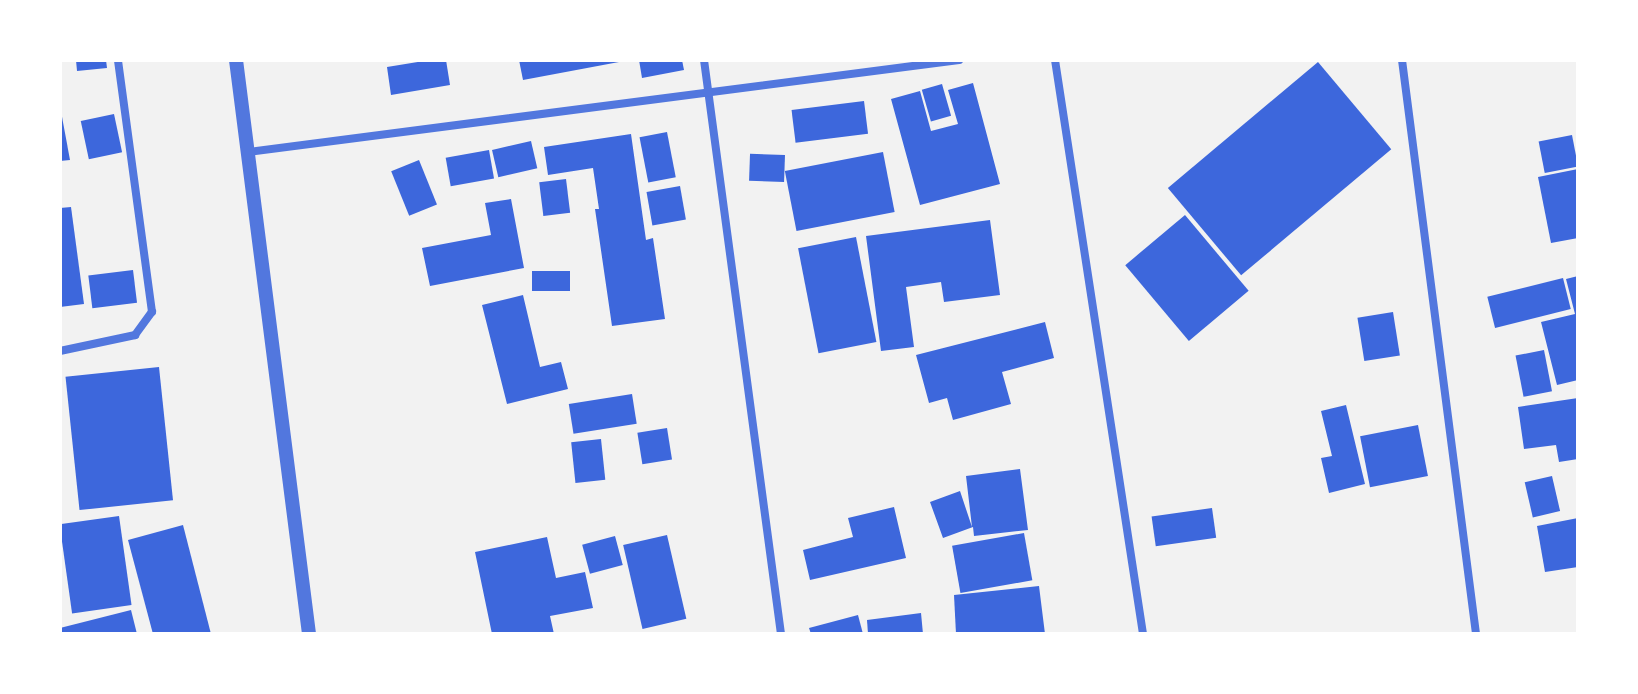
<!DOCTYPE html>
<html>
<head>
<meta charset="utf-8">
<style>
  body { margin:0 }
  #map { position:relative; width:1638px; height:694px; overflow:hidden; background:#f2f2f2; font-family:Mulish,sans-serif }
  div>[style] { position:absolute }
  .building>* { inset:0; background:#3d67dc; transform-origin:0 0 }
  .minor>* { height:8px; margin:-4px; padding:0 4px; transform-origin:4px; border-radius:4px; background:#5277de }
  .tertiary>* { height:14px; margin:-7px; padding:0 7px; transform-origin:7px; border-radius:7px; background:#5277de }
  span { translate:-50% -50%; white-space:nowrap; text-align:center; line-height:1.15; -webkit-text-stroke:8px #fff; paint-order:stroke }
  .frame { position:absolute; inset:0; border:62px solid #fff; pointer-events:none }
</style>
</head>
<body>
<div id="map">
  <div class="building">
    <i style="clip-path:polygon(76px 60px,106px 60px,107px 68px,77px 71px)"></i>
    <i style="clip-path:polygon(430px 60px,446px 60px,450px 85px,391px 95px,387px 67px)"></i>
    <i style="clip-path:polygon(519px 60px,619px 60px,619px 62px,523px 80px)"></i>
    <i style="clip-path:polygon(639px 60px,682px 60px,684px 70px,642px 78px)"></i>
    <i style="left:1318px;top:62px;width:114px;height:196px;rotate:50deg"></i>
    <i style="clip-path:polygon(973px 83px,1000px 184px,920px 205px,891px 99px,920px 91px,931px 131px,958px 124px,948px 90px)"></i>
    <i style="left:942px;top:84px;width:33px;height:21px;rotate:74deg"></i>
    <i style="left:864px;top:101px;width:33px;height:73px;rotate:83deg"></i>
    <i style="clip-path:polygon(60px 106px,70px 160px,60px 161px)"></i>
    <i style="left:114px;top:114px;width:39px;height:34px;rotate:78deg"></i>
    <i style="left:667px;top:132px;width:46px;height:28px;rotate:79deg"></i>
    <i style="clip-path:polygon(631px 134px,646px 240px,653px 238px,665px 319px,612px 326px,595px 209px,599px 209px,593px 168px,548px 175px,544px 147px)"></i>
    <i style="left:1572px;top:135px;width:32px;height:34px;rotate:79deg"></i>
    <i style="left:531px;top:141px;width:28px;height:40px;rotate:77deg"></i>
    <i style="left:489px;top:150px;width:29px;height:44px;rotate:80deg"></i>
    <i style="left:883px;top:152px;width:61px;height:100px;rotate:79deg"></i>
    <i style="left:785px;top:155px;width:27px;height:35px;rotate:92deg"></i>
    <i style="left:419px;top:160px;width:48px;height:30px;rotate:68deg"></i>
    <i style="clip-path:polygon(1578px 169px,1578px 238px,1551px 243px,1538px 177px)"></i>
    <i style="left:566px;top:179px;width:34px;height:27px;rotate:83deg"></i>
    <i style="left:680px;top:186px;width:34px;height:34px;rotate:80deg"></i>
    <i style="clip-path:polygon(511px 199px,524px 268px,430px 286px,422px 248px,491px 235px,485px 203px)"></i>
    <i style="clip-path:polygon(71px 207px,84px 304px,60px 307px,60px 208px)"></i>
    <i style="left:1185px;top:215px;width:99px;height:78px;rotate:50deg"></i>
    <i style="clip-path:polygon(990px 220px,1000px 295px,944px 302px,941px 282px,906px 287px,914px 347px,881px 351px,866px 236px)"></i>
    <i style="left:856px;top:237px;width:107px;height:59px;rotate:79deg"></i>
    <i style="left:133px;top:270px;width:33px;height:45px;rotate:83deg"></i>
    <i style="left:570px;top:271px;width:20px;height:38px;rotate:90deg"></i>
    <i style="clip-path:polygon(1578px 276px,1578px 380px,1557px 385px,1541px 322px,1575px 314px,1566px 279px)"></i>
    <i style="left:1563px;top:278px;width:32px;height:78px;rotate:76deg"></i>
    <i style="clip-path:polygon(523px 295px,540px 367px,561px 362px,568px 389px,507px 404px,482px 305px)"></i>
    <i style="left:1393px;top:312px;width:44px;height:36px;rotate:81deg"></i>
    <i style="clip-path:polygon(1045px 322px,1054px 358px,1002px 372px,1011px 404px,953px 420px,947px 398px,929px 403px,916px 355px)"></i>
    <i style="left:1544px;top:350px;width:42px;height:29px;rotate:79deg"></i>
    <i style="left:159px;top:367px;width:134px;height:94px;rotate:84deg"></i>
    <i style="left:632px;top:394px;width:30px;height:64px;rotate:81deg"></i>
    <i style="clip-path:polygon(1578px 398px,1578px 459px,1559px 462px,1556px 445px,1524px 449px,1518px 407px)"></i>
    <i style="clip-path:polygon(1346px 405px,1365px 484px,1329px 493px,1321px 458px,1332px 456px,1321px 411px)"></i>
    <i style="left:1418px;top:425px;width:52px;height:59px;rotate:79deg"></i>
    <i style="left:667px;top:428px;width:32px;height:30px;rotate:81deg"></i>
    <i style="left:601px;top:439px;width:41px;height:30px;rotate:84deg"></i>
    <i style="clip-path:polygon(1020px 469px,1028px 530px,974px 536px,973px 527px,943px 538px,930px 502px,960px 491px,972px 527px,966px 476px)"></i>
    <i style="left:1552px;top:476px;width:36px;height:28px;rotate:77deg"></i>
    <i style="clip-path:polygon(894px 507px,906px 558px,810px 580px,803px 550px,853px 537px,848px 518px)"></i>
    <i style="left:1212px;top:508px;width:30px;height:61px;rotate:82deg"></i>
    <i style="left:119px;top:516px;width:90px;height:60px;rotate:82deg"></i>
    <i style="clip-path:polygon(1578px 518px,1578px 567px,1545px 572px,1537px 526px)"></i>
    <i style="clip-path:polygon(183px 525px,211px 634px,153px 634px,128px 540px)"></i>
    <i style="left:1024px;top:533px;width:48px;height:73px;rotate:80deg"></i>
    <i style="left:667px;top:535px;width:86px;height:45px;rotate:77deg"></i>
    <i style="left:615px;top:536px;width:30px;height:34px;rotate:75deg"></i>
    <i style="clip-path:polygon(547px 537px,556px 578px,585px 572px,593px 608px,550px 616px,554px 634px,492px 634px,475px 552px)"></i>
    <i style="clip-path:polygon(1039px 586px,1045px 634px,956px 634px,954px 595px)"></i>
    <i style="clip-path:polygon(131px 610px,137px 634px,61px 634px,60px 628px)"></i>
    <i style="clip-path:polygon(921px 613px,923px 634px,868px 634px,867px 620px)"></i>
    <i style="clip-path:polygon(858px 615px,863px 634px,811px 634px,809px 628px)"></i>
  </div>
  <div class="minor">
    <i style="left:704px;top:60px;width:579px;rotate:82.36deg"></i>
    <i style="left:1055px;top:60px;width:581px;rotate:81.28deg"></i>
    <i style="left:1402px;top:60px;width:579px;rotate:82.65deg"></i>
    <i style="left:248px;top:152px;width:717px;rotate:-7.37deg"></i>
    <i style="left:60px;top:351px;width:77px;rotate:-12deg"></i>
    <i style="left:135px;top:335px;width:29px;rotate:-54deg"></i>
    <i style="left:152px;top:312px;width:254px;rotate:-97.7deg"></i>
  </div>
  <div class="tertiary">
    <i style="left:236px;top:60px;width:579px;rotate:82.75deg"></i>
  </div>
  <div class="frame"></div>
</div>
</body>
</html>
